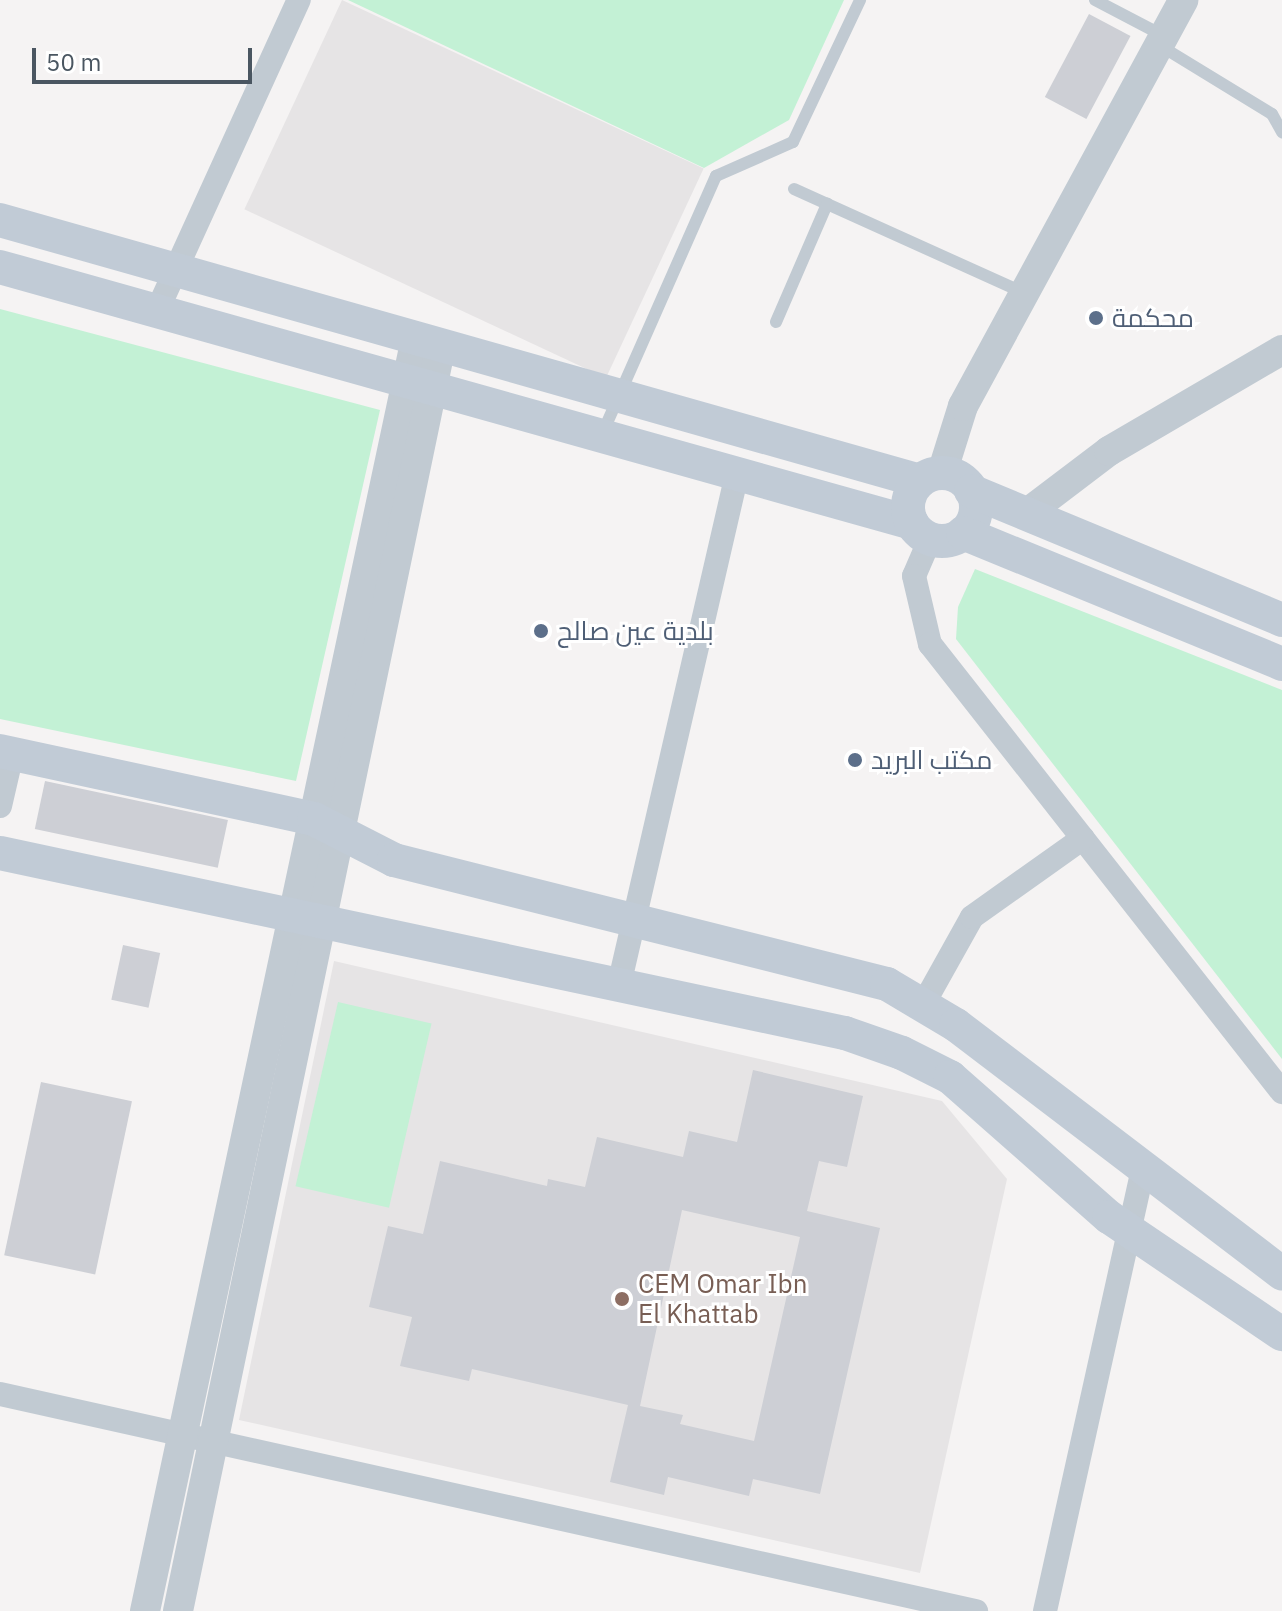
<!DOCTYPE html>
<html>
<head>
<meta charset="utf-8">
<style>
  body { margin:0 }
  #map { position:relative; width:1282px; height:1611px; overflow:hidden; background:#f5f3f3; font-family:"IBM Plex Sans",Cairo,sans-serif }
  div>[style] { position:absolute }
  .education>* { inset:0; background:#e6e4e5; transform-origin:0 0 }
  .green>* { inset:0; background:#c3f1d5; transform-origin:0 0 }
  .building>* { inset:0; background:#cdcfd5; transform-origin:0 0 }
  .service>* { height:12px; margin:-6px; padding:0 6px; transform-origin:6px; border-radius:6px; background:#c1cad2 }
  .minor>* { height:24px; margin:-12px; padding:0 12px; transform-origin:12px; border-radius:12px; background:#c1cad2 }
  .tertiary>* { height:30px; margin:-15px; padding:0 15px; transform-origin:15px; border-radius:15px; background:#c1cad2 }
  .secondary>* { height:34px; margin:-17px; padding:0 17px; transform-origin:17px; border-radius:17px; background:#c1cbd6 }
  .secondary>.ring { margin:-17px; padding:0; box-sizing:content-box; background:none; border:34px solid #c1cbd6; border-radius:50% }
  .dots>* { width:22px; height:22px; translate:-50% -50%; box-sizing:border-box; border:4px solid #fff; border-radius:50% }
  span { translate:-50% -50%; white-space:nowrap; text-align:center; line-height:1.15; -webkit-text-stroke:6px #fff; paint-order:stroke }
  .service-label { font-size:26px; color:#4e5e75 }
  .left { translate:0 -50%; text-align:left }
  .education-label { font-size:26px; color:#785e54 }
  .scale { position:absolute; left:32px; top:48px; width:220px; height:36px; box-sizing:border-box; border:4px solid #4a5661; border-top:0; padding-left:10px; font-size:24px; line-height:28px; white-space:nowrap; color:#4a5661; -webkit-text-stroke:6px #fff; paint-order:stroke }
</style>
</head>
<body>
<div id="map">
  <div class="education">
    <i style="left:342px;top:0;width:399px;height:231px;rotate:25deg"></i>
    <i style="clip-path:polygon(334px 961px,942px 1101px,1007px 1179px,920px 1573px,239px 1420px)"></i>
  </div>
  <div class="green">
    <i style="clip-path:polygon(348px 0,844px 0,789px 120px,704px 168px)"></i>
    <i style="clip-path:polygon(0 309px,380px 410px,296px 781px,0 719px)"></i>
    <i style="clip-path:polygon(975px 569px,1282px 690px,1282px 1059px,956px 639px,958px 607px)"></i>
    <i style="left:338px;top:1002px;width:96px;height:189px;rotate:13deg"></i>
  </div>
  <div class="building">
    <i style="left:1089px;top:14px;width:47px;height:94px;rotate:28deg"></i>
    <i style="left:45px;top:781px;width:187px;height:49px;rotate:12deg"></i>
    <i style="left:123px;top:945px;width:38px;height:56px;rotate:12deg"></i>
    <i style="clip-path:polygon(evenodd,753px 1070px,863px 1096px,847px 1167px,819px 1161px,807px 1211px,880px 1228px,820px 1494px,753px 1479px,749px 1496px,668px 1477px,664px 1495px,610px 1482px,628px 1405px,472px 1369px,469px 1381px,400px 1366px,412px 1317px,369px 1307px,388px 1226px,423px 1234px,440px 1161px,547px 1186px,548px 1179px,585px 1187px,597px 1137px,683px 1157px,689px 1131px,737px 1142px,753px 1070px,682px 1210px,800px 1237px,754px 1441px,680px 1424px,683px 1415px,640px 1406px,682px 1210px)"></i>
    <i style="left:41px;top:1082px;width:93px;height:177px;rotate:12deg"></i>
  </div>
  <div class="service">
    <i style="left:1095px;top:0;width:78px;rotate:27.6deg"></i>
    <i style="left:1159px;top:45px;width:132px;rotate:31.4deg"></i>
    <i style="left:1272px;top:114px;width:21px;rotate:61deg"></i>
    <i style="left:794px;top:189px;width:252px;rotate:24.3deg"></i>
    <i style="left:776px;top:322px;width:129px;rotate:-66.6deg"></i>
    <i style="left:603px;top:432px;width:280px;rotate:-66.2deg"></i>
    <i style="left:716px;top:176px;width:84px;rotate:-23.8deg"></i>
    <i style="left:793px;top:142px;width:157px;rotate:-64.7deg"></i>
  </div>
  <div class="minor">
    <i style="left:157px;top:311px;width:342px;rotate:-65.5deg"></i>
    <i style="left:930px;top:539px;width:40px;rotate:113.4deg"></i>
    <i style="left:914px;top:576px;width:70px;rotate:76.8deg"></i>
    <i style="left:930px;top:644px;width:570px;rotate:51.84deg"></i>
    <i style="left:0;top:806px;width:53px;rotate:-77deg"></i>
    <i style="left:619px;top:985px;width:524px;rotate:-77deg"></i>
    <i style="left:924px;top:1003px;width:98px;rotate:-60.8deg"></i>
    <i style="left:972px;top:917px;width:136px;rotate:-35.4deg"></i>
    <i style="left:0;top:1394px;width:1000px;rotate:12.54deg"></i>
    <i style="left:1045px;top:1611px;width:452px;rotate:-77.5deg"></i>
  </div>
  <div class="tertiary">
    <i style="left:942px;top:473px;width:70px;rotate:-72.6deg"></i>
    <i style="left:963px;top:406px;width:462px;rotate:-61.5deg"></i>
    <i style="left:1026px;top:514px;width:104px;rotate:-37.2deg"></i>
    <i style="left:1109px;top:451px;width:200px;rotate:-30.3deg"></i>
    <i style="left:145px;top:1611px;width:1302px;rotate:-77.98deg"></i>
    <i style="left:178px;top:1611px;width:1293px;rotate:-78.26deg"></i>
  </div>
  <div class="secondary">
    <i style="left:0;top:220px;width:956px;rotate:15.84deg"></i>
    <i style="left:0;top:267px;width:947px;rotate:15.68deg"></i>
    <i class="ring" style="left:908px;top:473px;width:34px;height:34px"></i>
    <i style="left:971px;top:491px;width:337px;rotate:22.5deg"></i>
    <i style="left:963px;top:533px;width:345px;rotate:22.3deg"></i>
    <i style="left:0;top:751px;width:321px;rotate:12.2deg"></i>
    <i style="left:314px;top:819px;width:90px;rotate:27.1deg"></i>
    <i style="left:394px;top:860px;width:508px;rotate:14.12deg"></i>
    <i style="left:887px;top:984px;width:80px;rotate:30.7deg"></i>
    <i style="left:956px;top:1025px;width:410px;rotate:37.3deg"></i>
    <i style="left:0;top:853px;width:864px;rotate:12.03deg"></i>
    <i style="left:845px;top:1033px;width:60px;rotate:19.3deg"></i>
    <i style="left:902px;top:1053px;width:54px;rotate:26.6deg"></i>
    <i style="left:950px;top:1077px;width:212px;rotate:41.4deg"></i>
    <i style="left:1109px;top:1217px;width:209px;rotate:34.1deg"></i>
  </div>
  <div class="dots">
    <i style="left:1096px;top:318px;background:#5c6f8a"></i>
    <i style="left:541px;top:631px;background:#5c6f8a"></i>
    <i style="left:855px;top:760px;background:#5c6f8a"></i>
    <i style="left:622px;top:1299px;background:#8d6e63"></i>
  </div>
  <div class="service-label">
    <span class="left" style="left:1112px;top:318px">محكمة</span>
    <span class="left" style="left:557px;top:631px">بلدية عين صالح</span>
    <span class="left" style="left:871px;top:760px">مكتب البريد</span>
  </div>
  <div class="education-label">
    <span class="left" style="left:638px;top:1299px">CEM Omar Ibn<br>El Khattab</span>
  </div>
  <div class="scale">50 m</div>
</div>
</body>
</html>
